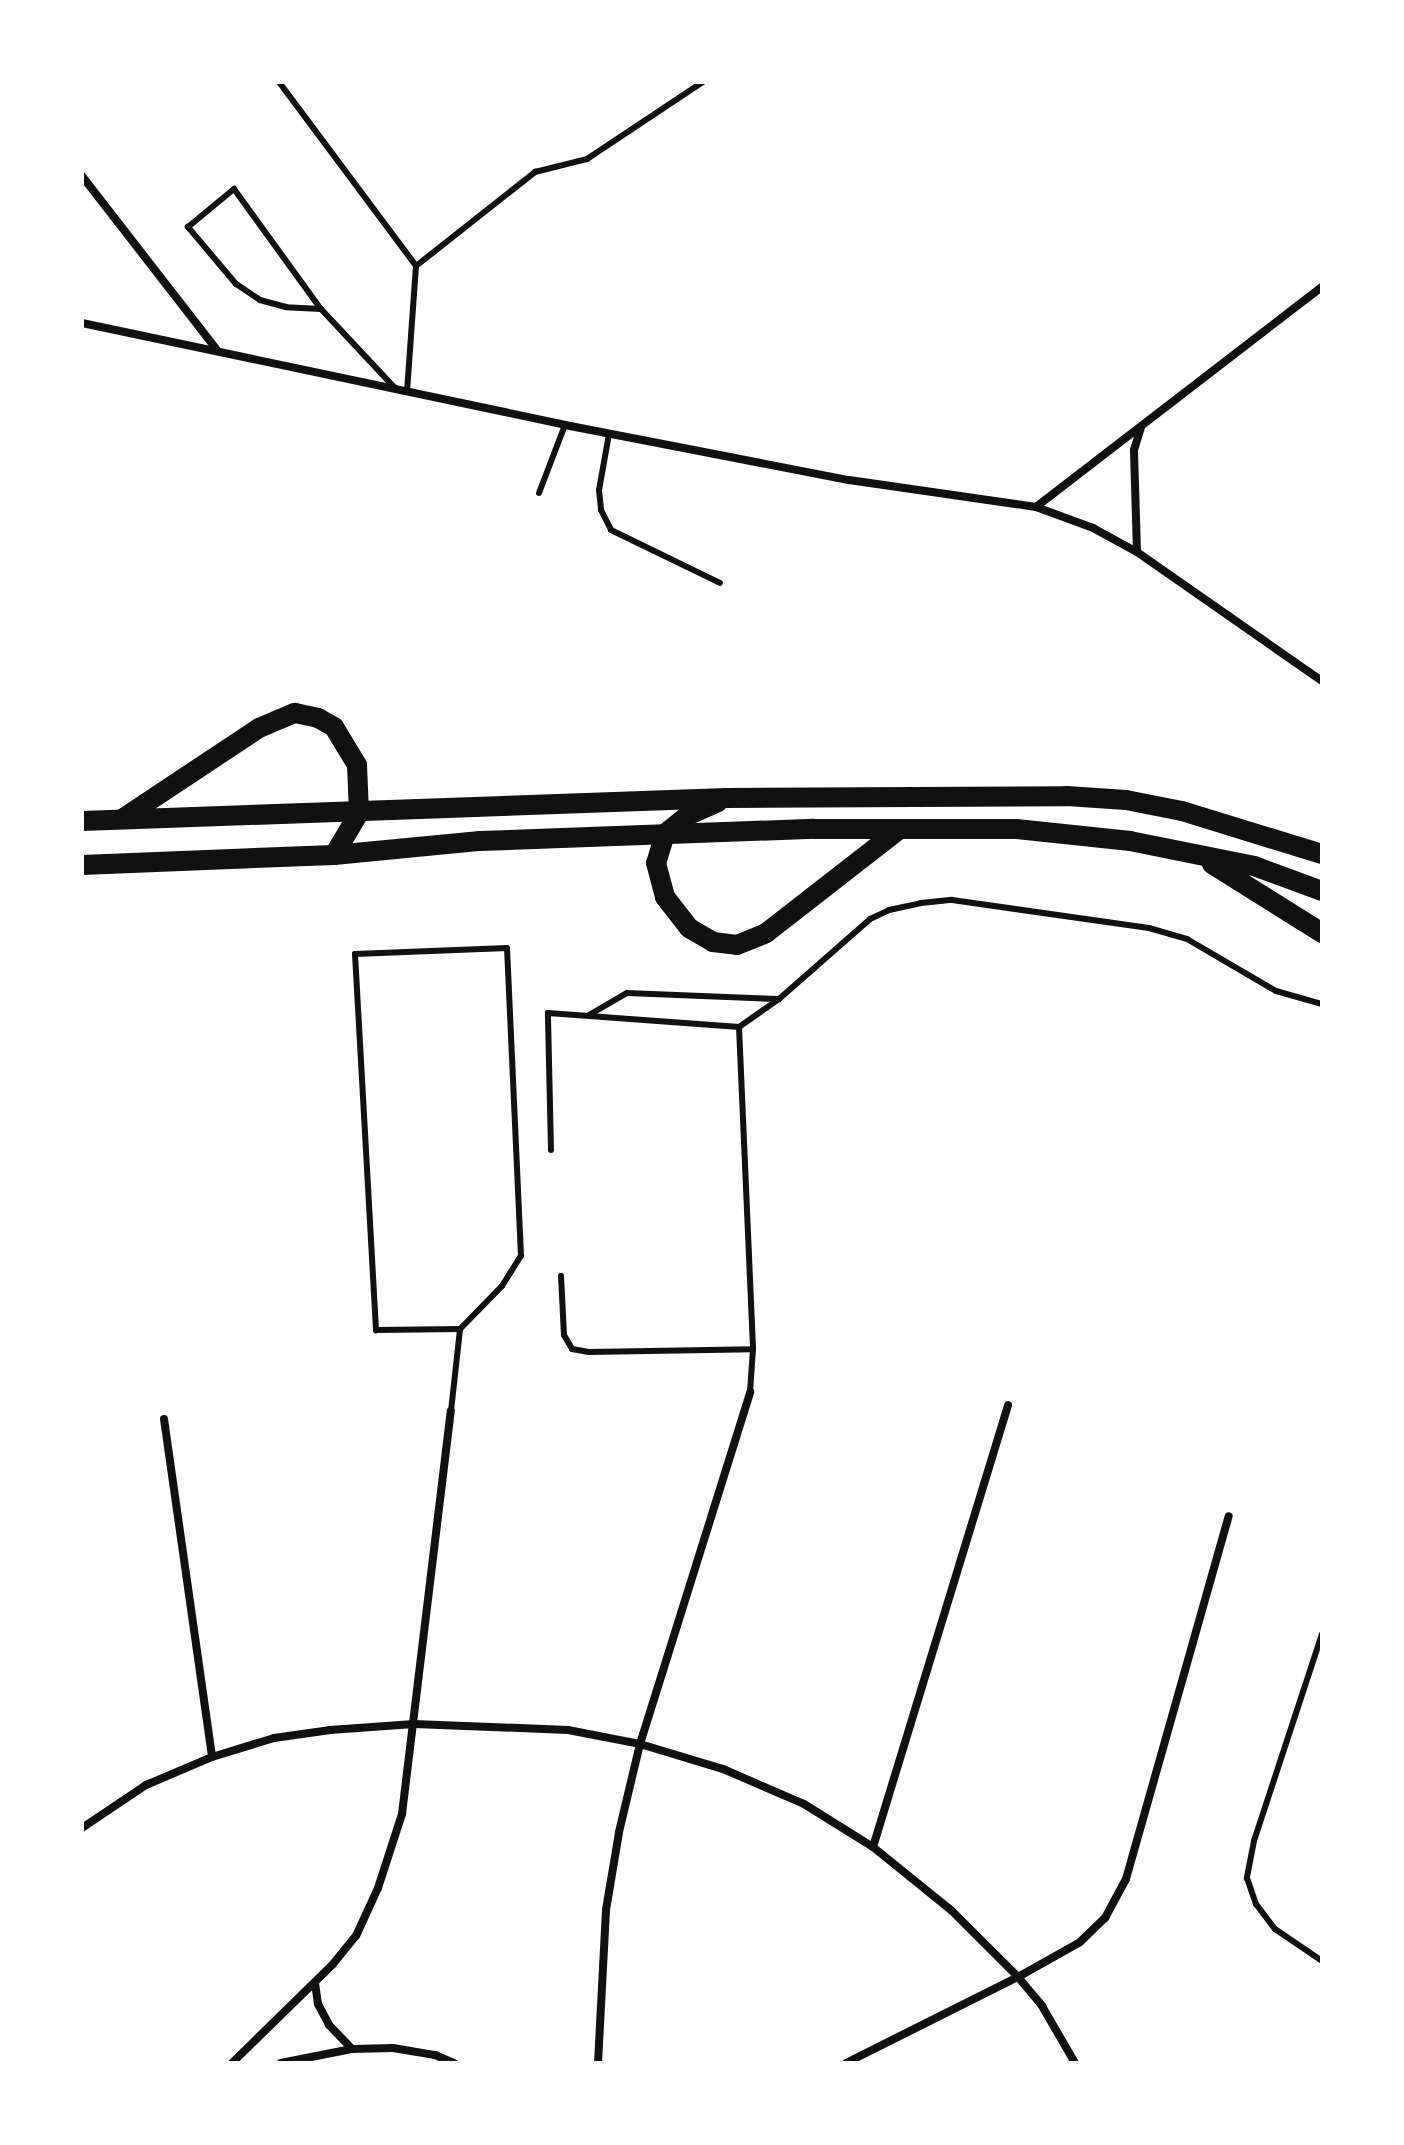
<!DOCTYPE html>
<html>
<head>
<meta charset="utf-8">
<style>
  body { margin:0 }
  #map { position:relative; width:1404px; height:2145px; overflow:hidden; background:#fff; font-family:Rubik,sans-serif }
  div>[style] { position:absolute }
  .service>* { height:6px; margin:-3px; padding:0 3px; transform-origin:3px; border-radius:3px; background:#111 }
  .minor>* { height:8px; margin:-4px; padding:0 4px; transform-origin:4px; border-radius:4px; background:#111 }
  .trunk>* { height:20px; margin:-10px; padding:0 10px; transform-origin:10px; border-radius:10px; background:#111 }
  span { translate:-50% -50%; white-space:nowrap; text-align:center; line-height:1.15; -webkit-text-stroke:6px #fff; paint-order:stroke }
  .frame { position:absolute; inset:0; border:84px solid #fff; pointer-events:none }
</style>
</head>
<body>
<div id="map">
  <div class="service">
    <i style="left:279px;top:82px;width:229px;rotate:53.3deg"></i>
    <i style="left:416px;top:266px;width:125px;rotate:94.1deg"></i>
    <i style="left:416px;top:266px;width:152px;rotate:-38.3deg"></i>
    <i style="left:535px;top:172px;width:54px;rotate:-14deg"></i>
    <i style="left:587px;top:159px;width:139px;rotate:-33.6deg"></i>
    <i style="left:321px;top:309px;width:35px;rotate:-177deg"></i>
    <i style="left:286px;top:307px;width:27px;rotate:-165deg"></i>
    <i style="left:260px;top:300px;width:29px;rotate:-146deg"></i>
    <i style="left:236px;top:284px;width:75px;rotate:-130.1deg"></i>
    <i style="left:188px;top:227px;width:60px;rotate:-39.6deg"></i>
    <i style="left:234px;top:189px;width:148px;rotate:54.1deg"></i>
    <i style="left:321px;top:309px;width:108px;rotate:46.9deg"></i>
    <i style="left:609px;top:434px;width:57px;rotate:100.1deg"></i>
    <i style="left:599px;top:490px;width:20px;rotate:84deg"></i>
    <i style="left:601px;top:510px;width:22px;rotate:63deg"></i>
    <i style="left:611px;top:530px;width:121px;rotate:25.9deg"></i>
    <i style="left:539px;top:493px;width:73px;rotate:-69.1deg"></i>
    <i style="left:589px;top:1015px;width:44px;rotate:-30.1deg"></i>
    <i style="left:627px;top:993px;width:152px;rotate:2.3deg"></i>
    <i style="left:739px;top:1027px;width:322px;rotate:87.5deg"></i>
    <i style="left:753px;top:1349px;width:43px;rotate:94deg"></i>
    <i style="left:551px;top:1150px;width:137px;rotate:-91.3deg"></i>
    <i style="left:548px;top:1013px;width:192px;rotate:4.2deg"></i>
    <i style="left:739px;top:1027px;width:49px;rotate:-35deg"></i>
    <i style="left:779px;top:999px;width:121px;rotate:-41.3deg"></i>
    <i style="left:870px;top:919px;width:21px;rotate:-25deg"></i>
    <i style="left:889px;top:910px;width:33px;rotate:-12deg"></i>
    <i style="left:921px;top:903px;width:31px;rotate:-6deg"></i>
    <i style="left:952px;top:900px;width:199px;rotate:8.1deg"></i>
    <i style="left:1149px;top:928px;width:40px;rotate:16deg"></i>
    <i style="left:1187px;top:939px;width:103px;rotate:30.3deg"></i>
    <i style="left:1276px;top:991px;width:48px;rotate:15.8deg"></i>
    <i style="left:561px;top:1276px;width:59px;rotate:87.1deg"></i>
    <i style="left:564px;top:1335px;width:16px;rotate:60deg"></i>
    <i style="left:572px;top:1349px;width:17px;rotate:10deg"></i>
    <i style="left:589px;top:1352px;width:164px;rotate:-1deg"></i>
    <i style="left:451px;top:1411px;width:82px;rotate:-83.7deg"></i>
    <i style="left:460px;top:1329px;width:60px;rotate:-45.7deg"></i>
    <i style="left:502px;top:1286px;width:36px;rotate:-58deg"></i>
    <i style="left:521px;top:1256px;width:308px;rotate:-92.6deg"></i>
    <i style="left:507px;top:948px;width:152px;rotate:177.7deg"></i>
    <i style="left:355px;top:954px;width:377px;rotate:86.8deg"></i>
    <i style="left:376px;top:1330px;width:84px;rotate:-0.7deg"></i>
    <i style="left:1322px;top:1634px;width:218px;rotate:108.2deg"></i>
    <i style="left:1254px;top:1841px;width:38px;rotate:101deg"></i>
    <i style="left:1247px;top:1878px;width:28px;rotate:71deg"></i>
    <i style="left:1256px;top:1904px;width:31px;rotate:53deg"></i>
    <i style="left:1275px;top:1929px;width:57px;rotate:34.2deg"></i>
  </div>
  <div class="minor">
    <i style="left:82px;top:176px;width:219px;rotate:52.2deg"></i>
    <i style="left:82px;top:323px;width:494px;rotate:11.9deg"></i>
    <i style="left:565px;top:425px;width:289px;rotate:11deg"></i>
    <i style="left:849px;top:480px;width:189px;rotate:8.2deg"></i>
    <i style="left:1036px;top:507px;width:61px;rotate:20.2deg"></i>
    <i style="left:1093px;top:528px;width:50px;rotate:28.6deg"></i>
    <i style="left:1137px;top:552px;width:226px;rotate:34.9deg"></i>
    <i style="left:1036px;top:507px;width:361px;rotate:-37.6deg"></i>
    <i style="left:1137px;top:552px;width:102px;rotate:-91.7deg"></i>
    <i style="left:1134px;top:450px;width:24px;rotate:-73deg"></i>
    <i style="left:164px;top:1419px;width:341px;rotate:81.9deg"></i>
    <i style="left:82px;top:1828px;width:77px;rotate:-33.9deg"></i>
    <i style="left:146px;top:1785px;width:72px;rotate:-23deg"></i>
    <i style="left:212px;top:1757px;width:65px;rotate:-17deg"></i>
    <i style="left:274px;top:1738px;width:57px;rotate:-8.1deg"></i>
    <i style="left:330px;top:1730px;width:84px;rotate:-4.1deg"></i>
    <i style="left:414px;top:1724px;width:154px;rotate:2.2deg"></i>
    <i style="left:568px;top:1730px;width:73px;rotate:11deg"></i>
    <i style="left:640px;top:1744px;width:87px;rotate:16.8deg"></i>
    <i style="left:723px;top:1769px;width:88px;rotate:23.4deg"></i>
    <i style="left:804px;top:1804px;width:81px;rotate:31.9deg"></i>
    <i style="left:873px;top:1847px;width:102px;rotate:39deg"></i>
    <i style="left:952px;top:1911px;width:93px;rotate:45deg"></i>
    <i style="left:1018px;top:1977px;width:38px;rotate:50deg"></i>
    <i style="left:1042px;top:2006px;width:66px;rotate:59.9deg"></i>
    <i style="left:873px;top:1847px;width:462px;rotate:-73deg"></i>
    <i style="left:315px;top:1983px;width:21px;rotate:82deg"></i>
    <i style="left:318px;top:2004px;width:24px;rotate:62deg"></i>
    <i style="left:329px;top:2025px;width:33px;rotate:46deg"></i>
    <i style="left:232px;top:2063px;width:141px;rotate:-44.4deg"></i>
    <i style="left:333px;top:1964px;width:36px;rotate:-51deg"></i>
    <i style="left:356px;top:1936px;width:53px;rotate:-65.4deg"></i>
    <i style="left:378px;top:1888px;width:78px;rotate:-72deg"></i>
    <i style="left:402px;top:1814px;width:406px;rotate:-83.1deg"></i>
    <i style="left:281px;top:2063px;width:72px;rotate:-11.2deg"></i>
    <i style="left:352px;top:2049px;width:41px;rotate:-1.4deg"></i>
    <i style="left:393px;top:2048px;width:43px;rotate:9.5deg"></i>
    <i style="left:435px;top:2055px;width:21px;rotate:23deg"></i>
    <i style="left:598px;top:2063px;width:153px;rotate:-87deg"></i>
    <i style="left:606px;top:1910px;width:79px;rotate:-80.5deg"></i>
    <i style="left:619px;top:1832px;width:90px;rotate:-76.6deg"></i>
    <i style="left:640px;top:1744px;width:369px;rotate:-72.6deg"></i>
    <i style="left:846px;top:2063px;width:192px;rotate:-26.6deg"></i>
    <i style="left:1018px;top:1977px;width:71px;rotate:-29.4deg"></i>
    <i style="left:1080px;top:1942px;width:35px;rotate:-44deg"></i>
    <i style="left:1105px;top:1918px;width:44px;rotate:-61.7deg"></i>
    <i style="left:1126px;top:1879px;width:377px;rotate:-74.2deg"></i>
  </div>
  <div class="trunk">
    <i style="left:718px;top:802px;width:34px;rotate:156deg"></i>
    <i style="left:687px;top:816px;width:28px;rotate:141deg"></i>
    <i style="left:665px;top:834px;width:30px;rotate:107deg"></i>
    <i style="left:656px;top:863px;width:35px;rotate:75deg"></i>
    <i style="left:665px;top:897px;width:39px;rotate:52deg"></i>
    <i style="left:689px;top:928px;width:28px;rotate:30deg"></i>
    <i style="left:713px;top:942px;width:24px;rotate:7deg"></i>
    <i style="left:737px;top:945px;width:31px;rotate:-22deg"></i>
    <i style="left:766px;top:933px;width:166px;rotate:-37.9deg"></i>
    <i style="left:122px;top:819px;width:164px;rotate:-33.6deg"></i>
    <i style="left:259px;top:728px;width:39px;rotate:-23deg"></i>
    <i style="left:295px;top:713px;width:24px;rotate:12deg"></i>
    <i style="left:318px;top:718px;width:18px;rotate:29deg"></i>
    <i style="left:334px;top:727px;width:44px;rotate:58.8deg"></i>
    <i style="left:357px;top:765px;width:48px;rotate:87.6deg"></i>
    <i style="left:359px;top:813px;width:49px;rotate:120.8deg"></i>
    <i style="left:82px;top:821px;width:645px;rotate:-2.04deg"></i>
    <i style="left:727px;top:798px;width:340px;rotate:-0.3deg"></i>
    <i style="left:1067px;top:796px;width:59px;rotate:3.9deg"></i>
    <i style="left:1126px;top:800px;width:57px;rotate:11.1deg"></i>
    <i style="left:1182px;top:811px;width:146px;rotate:17.1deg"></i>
    <i style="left:1212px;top:864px;width:130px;rotate:32.1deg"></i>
    <i style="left:82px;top:865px;width:252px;rotate:-2.3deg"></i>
    <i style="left:334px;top:855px;width:147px;rotate:-5.5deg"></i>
    <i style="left:480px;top:841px;width:334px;rotate:-2.1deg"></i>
    <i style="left:814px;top:829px;width:202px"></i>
    <i style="left:1016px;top:829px;width:115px;rotate:6deg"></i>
    <i style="left:1130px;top:841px;width:126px;rotate:11.4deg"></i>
    <i style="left:1254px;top:866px;width:72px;rotate:20.2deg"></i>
  </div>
  <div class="frame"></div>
</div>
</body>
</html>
